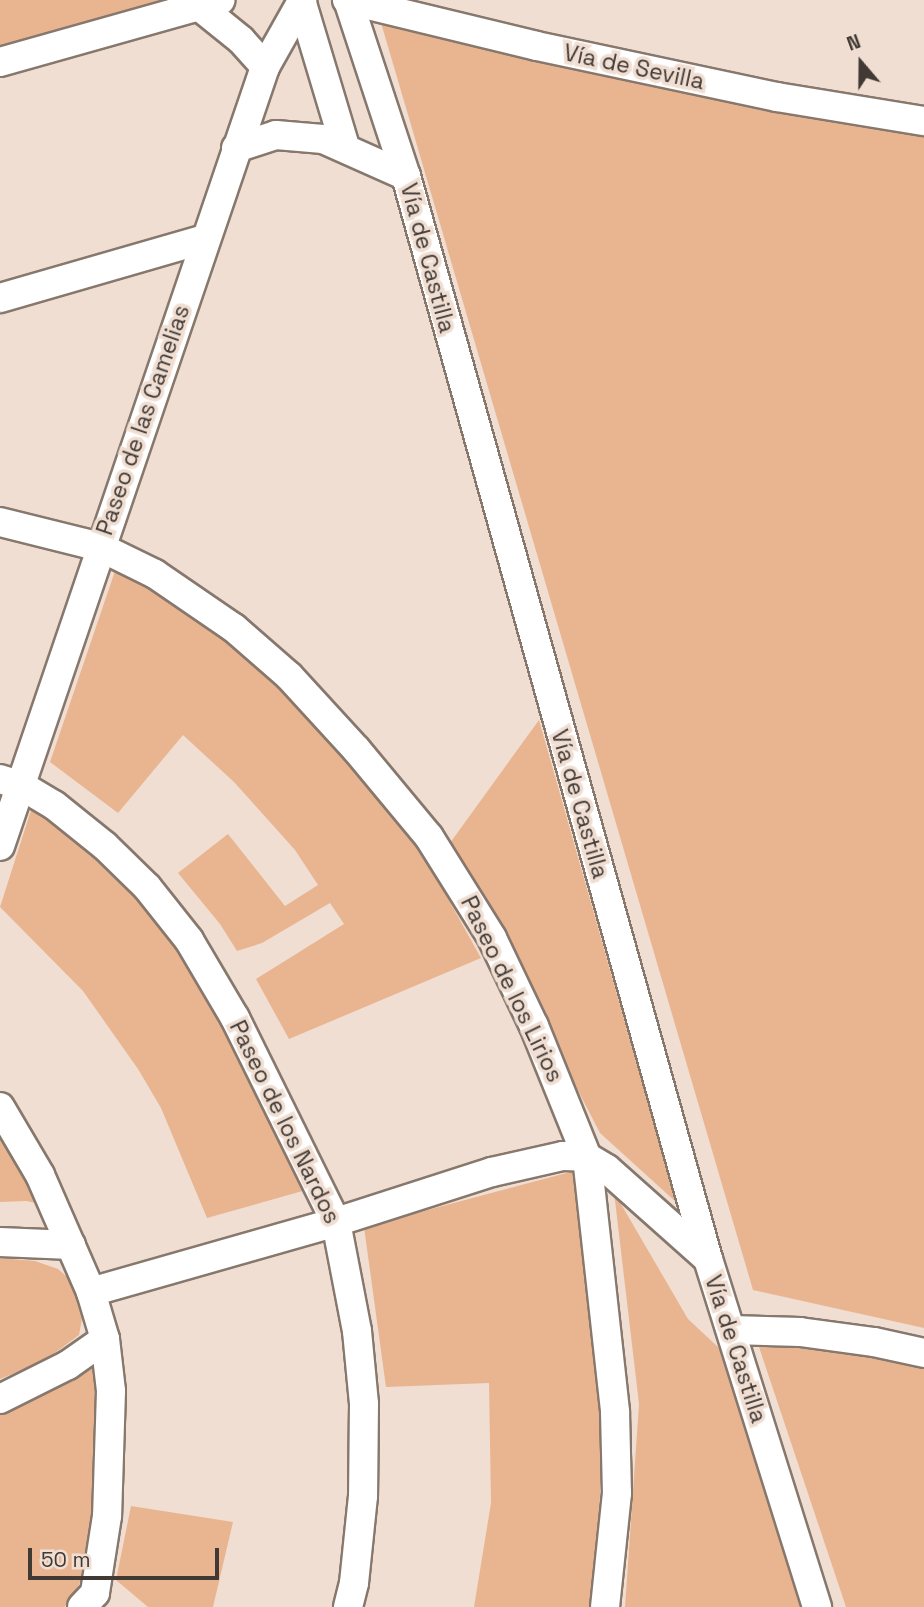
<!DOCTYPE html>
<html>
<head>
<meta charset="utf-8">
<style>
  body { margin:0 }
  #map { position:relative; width:924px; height:1607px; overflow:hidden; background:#f0ded2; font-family:"Space Grotesk",sans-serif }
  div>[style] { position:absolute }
  .green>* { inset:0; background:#e9b590 }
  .roads { filter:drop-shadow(2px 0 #87786d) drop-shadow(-2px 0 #87786d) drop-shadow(0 2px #87786d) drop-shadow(0 -2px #87786d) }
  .minor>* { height:28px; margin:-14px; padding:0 14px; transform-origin:14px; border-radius:14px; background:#fff }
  span { translate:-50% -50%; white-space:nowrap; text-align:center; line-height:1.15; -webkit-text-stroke:7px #f0ded2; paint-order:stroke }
  .street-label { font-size:23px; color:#403934 }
  .north { position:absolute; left:826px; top:28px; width:70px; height:70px; -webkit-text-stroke:5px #f0ded2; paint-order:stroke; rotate:340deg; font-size:19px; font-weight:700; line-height:28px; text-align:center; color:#403934 }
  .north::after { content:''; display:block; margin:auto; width:24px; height:32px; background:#403934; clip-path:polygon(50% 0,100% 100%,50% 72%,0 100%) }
  .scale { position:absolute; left:28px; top:1548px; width:191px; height:32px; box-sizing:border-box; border:4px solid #403934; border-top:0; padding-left:9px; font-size:21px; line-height:24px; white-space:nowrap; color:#403934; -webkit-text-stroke:5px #f0ded2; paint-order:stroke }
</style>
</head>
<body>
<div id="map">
  <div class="green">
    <i style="clip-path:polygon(0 0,187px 0,0 51px)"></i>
    <i style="clip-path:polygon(379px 16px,924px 132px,924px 1328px,753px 1290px)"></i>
    <i style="clip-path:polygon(115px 571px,178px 605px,236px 649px,309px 714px,392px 809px,442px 888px,481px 958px,289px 1039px,256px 979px,344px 924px,330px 903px,262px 943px,237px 951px,220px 924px,178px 873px,228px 834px,285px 906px,318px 885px,295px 850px,234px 782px,183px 735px,118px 813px,50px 762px)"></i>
    <i style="clip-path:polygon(539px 720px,676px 1202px,600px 1133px,450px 843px)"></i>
    <i style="clip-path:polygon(33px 804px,119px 876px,192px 963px,263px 1085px,306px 1190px,207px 1218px,161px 1108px,138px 1069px,83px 991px,0 907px)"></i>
    <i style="clip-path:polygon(0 1127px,51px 1206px,26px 1201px,0 1202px)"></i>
    <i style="clip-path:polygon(574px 1171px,602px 1402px,598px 1583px,591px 1607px,474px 1607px,491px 1503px,489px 1383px,386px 1387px,364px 1227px)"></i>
    <i style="clip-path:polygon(614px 1192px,688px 1319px,718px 1347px,741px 1392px,809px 1607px,625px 1607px,639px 1404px)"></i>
    <i style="clip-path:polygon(0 1258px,35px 1261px,58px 1269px,76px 1285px,84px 1308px,79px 1335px,44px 1361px,0 1379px)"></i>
    <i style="clip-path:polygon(756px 1338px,924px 1363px,924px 1607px,846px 1607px)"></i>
    <i style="clip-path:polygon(95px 1351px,99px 1413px,93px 1507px,83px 1576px,70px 1603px,64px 1607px,0 1607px,0 1411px)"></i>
    <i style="clip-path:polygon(131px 1506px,233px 1522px,213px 1607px,148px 1607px,116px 1580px)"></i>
  </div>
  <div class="roads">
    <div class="minor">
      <i style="left:301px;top:0;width:153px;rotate:73.3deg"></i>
      <i style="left:347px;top:0;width:195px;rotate:13.6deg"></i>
      <i style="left:537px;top:46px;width:245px;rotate:12deg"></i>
      <i style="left:777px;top:97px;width:149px;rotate:9.3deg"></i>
      <i style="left:348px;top:0;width:185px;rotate:71.8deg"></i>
      <i style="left:406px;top:176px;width:1124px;rotate:74.42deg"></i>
      <i style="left:708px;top:1259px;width:365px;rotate:72.6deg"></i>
      <i style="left:199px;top:6px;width:54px;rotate:39deg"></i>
      <i style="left:241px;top:40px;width:36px;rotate:48deg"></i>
      <i style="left:0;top:62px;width:229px;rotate:-15.7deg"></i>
      <i style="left:236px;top:148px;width:42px;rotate:-18deg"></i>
      <i style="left:276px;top:135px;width:47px;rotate:4.9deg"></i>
      <i style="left:323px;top:139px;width:91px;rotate:24deg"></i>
      <i style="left:0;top:298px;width:212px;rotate:-16.1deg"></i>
      <i style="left:0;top:522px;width:103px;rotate:14deg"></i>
      <i style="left:100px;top:547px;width:61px;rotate:26.1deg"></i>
      <i style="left:155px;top:574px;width:96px;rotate:34.4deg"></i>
      <i style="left:234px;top:628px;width:73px;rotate:41.1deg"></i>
      <i style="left:289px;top:676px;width:99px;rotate:47.5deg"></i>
      <i style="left:356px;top:749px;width:114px;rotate:50.3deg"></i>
      <i style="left:429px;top:837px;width:119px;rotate:58deg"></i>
      <i style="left:492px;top:938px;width:98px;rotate:64.5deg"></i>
      <i style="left:534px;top:1026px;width:141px;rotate:68deg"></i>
      <i style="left:587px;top:1157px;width:257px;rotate:83.7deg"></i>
      <i style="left:615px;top:1412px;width:81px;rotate:88.6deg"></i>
      <i style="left:617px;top:1493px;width:115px;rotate:96deg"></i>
      <i style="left:0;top:779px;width:23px;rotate:18deg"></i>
      <i style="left:22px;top:786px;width:37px;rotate:31deg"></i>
      <i style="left:54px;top:805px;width:65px;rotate:38.8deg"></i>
      <i style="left:105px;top:846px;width:59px;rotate:44.3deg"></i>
      <i style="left:147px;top:887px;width:68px;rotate:51.6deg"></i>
      <i style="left:189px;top:940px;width:91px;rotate:59.5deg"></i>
      <i style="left:235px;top:1018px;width:228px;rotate:63.7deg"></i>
      <i style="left:336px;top:1222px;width:111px;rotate:79.1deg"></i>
      <i style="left:357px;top:1331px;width:73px;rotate:84.5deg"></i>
      <i style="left:364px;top:1404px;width:92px;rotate:90.6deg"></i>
      <i style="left:363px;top:1496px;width:87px;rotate:95.9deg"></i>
      <i style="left:354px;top:1583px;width:25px;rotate:104deg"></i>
      <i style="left:0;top:846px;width:823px;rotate:-71.21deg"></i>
      <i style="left:265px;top:67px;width:76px;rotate:-60.7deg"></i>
      <i style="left:0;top:1107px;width:79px;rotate:59.5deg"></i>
      <i style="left:40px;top:1175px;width:128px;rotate:66.4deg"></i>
      <i style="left:91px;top:1292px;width:49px;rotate:73.4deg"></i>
      <i style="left:105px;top:1339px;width:52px;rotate:83.4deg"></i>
      <i style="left:111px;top:1391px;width:125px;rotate:91.8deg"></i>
      <i style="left:107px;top:1516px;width:78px;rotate:98.9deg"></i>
      <i style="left:95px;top:1593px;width:19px;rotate:133deg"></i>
      <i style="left:0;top:1242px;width:71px;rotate:2.4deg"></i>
      <i style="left:91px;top:1292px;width:255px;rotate:-15.9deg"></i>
      <i style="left:336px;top:1222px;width:164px;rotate:-17.8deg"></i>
      <i style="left:492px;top:1172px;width:73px;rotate:-12.7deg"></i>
      <i style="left:563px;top:1156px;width:24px;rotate:2deg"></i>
      <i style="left:587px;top:1157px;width:23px;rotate:31deg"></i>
      <i style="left:607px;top:1169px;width:135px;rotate:41.7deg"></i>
      <i style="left:731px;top:1330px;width:69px;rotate:1.7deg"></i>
      <i style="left:800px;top:1332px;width:75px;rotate:7.7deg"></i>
      <i style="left:874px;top:1342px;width:51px;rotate:12.4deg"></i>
      <i style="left:0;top:1399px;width:76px;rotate:-26.6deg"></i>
      <i style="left:68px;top:1365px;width:45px;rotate:-35.1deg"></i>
    </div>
  </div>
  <div class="street-label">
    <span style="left:634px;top:67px;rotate:12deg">Vía de Sevilla</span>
    <span style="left:428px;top:258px;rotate:75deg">Vía de Castilla</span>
    <span style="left:143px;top:420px;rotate:-71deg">Paseo de las Camelias</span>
    <span style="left:580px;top:804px;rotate:74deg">Vía de Castilla</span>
    <span style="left:512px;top:989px;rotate:64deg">Paseo de los Lirios</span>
    <span style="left:285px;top:1122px;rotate:64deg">Paseo de los Nardos</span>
    <span style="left:736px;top:1349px;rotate:72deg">Vía de Castilla</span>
  </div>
  <div class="north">N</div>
  <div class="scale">50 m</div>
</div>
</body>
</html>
